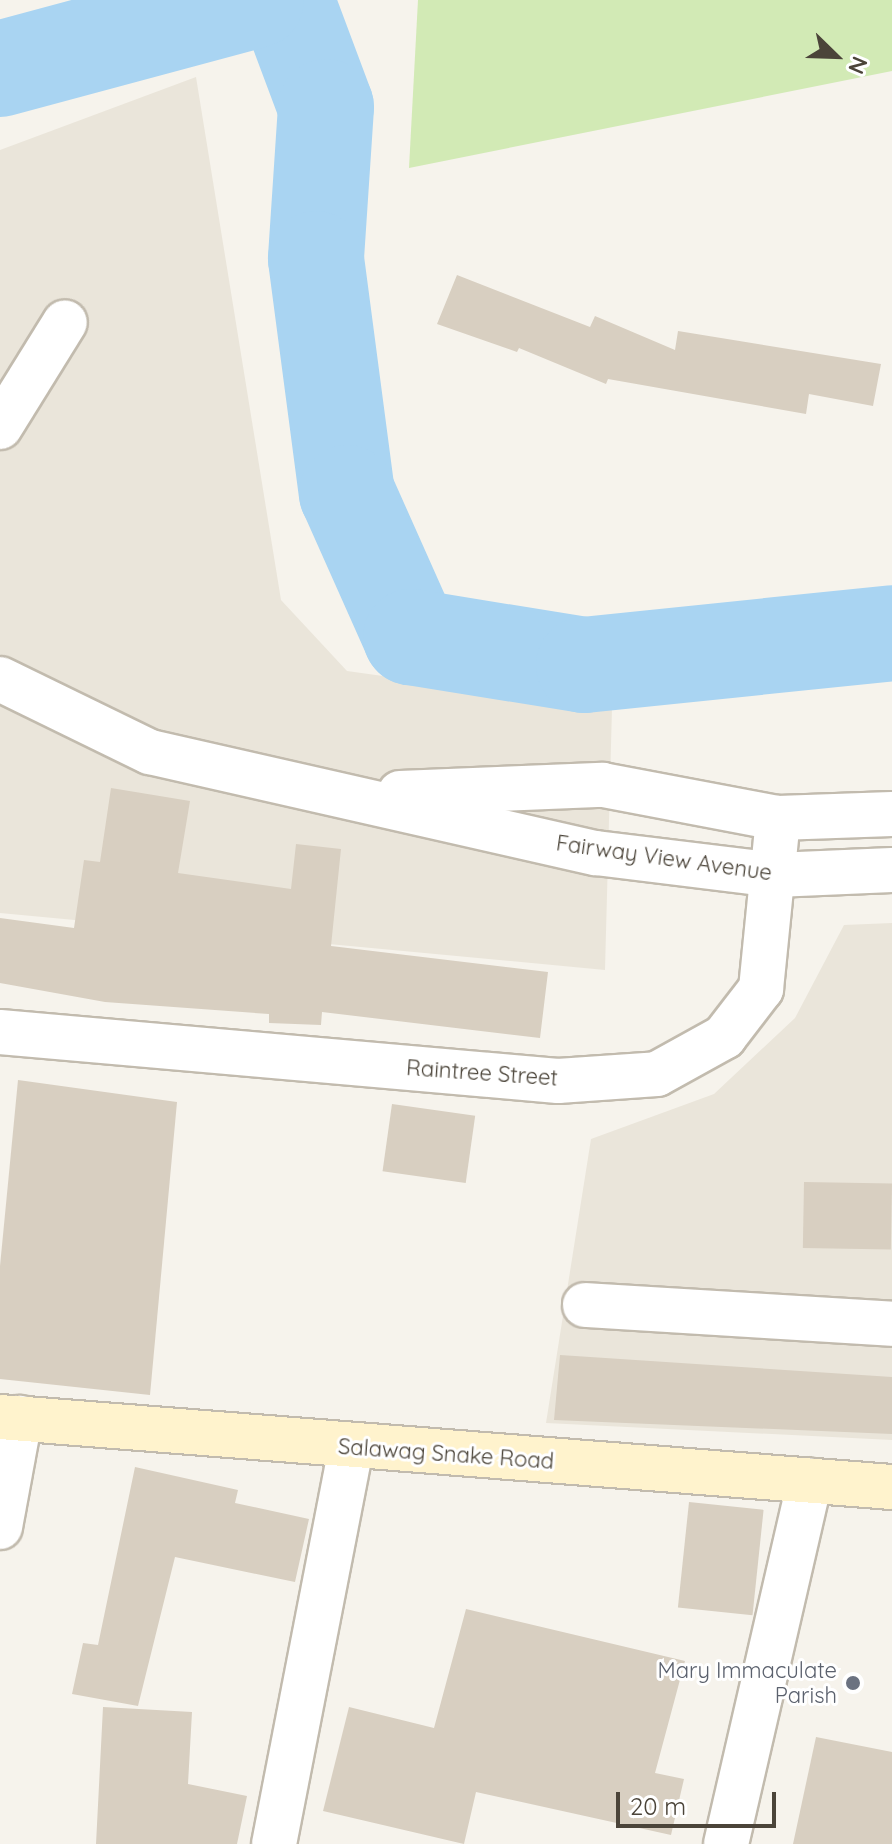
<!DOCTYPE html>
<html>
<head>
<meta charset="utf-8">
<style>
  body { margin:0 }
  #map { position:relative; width:892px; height:1844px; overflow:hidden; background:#f6f3ec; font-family:Quicksand,sans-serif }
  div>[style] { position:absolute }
  .residential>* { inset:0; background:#eae5da }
  .green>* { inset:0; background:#d2eab5 }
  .river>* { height:96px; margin:-48px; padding:0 48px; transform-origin:48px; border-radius:48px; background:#a9d4f2 }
  .building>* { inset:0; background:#d8cfc1; transform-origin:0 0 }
  .roads { filter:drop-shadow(2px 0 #c2bbae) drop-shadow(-2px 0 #c2bbae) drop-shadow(0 2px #c2bbae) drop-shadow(0 -2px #c2bbae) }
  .street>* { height:44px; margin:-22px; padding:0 22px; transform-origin:22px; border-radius:22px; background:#fff }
  .secondary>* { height:44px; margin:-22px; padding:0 22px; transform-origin:22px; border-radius:22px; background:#fff3cd }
  .dots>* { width:22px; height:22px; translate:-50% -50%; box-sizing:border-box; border:4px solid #fff; border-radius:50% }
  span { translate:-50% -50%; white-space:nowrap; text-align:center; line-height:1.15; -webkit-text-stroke:6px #fff; paint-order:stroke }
  .street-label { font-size:22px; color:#4b4439 }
  .worship-label { font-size:22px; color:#5b616d }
  .right { translate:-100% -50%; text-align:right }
  .north { position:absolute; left:796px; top:16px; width:80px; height:80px; -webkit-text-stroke:6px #fff; paint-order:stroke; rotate:113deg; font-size:22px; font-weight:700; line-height:32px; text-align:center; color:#4b4439 }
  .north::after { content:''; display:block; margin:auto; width:28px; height:36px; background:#4b4439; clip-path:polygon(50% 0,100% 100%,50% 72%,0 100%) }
  .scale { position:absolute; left:616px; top:1792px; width:160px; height:36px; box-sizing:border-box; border:4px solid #4b4439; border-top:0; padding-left:10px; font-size:24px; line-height:28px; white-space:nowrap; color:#4b4439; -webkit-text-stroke:6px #fff; paint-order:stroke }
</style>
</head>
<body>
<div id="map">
  <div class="residential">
    <i style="clip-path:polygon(196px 77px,281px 600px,347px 671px,612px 708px,605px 970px,0 913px,0 150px)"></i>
    <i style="clip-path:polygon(892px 923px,892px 1440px,546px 1423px,591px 1139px,714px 1094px,795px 1018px,844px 925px)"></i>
  </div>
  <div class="green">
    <i style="clip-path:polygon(418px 0,892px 0,892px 71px,409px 168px)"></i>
  </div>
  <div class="river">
    <i style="left:286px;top:0;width:114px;rotate:69.5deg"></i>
    <i style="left:326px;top:107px;width:152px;rotate:93.8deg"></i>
    <i style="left:316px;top:259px;width:236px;rotate:82.5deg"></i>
    <i style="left:347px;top:493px;width:158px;rotate:66deg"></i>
    <i style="left:411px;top:637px;width:175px;rotate:9.2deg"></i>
    <i style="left:584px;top:665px;width:310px;rotate:-5.9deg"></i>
    <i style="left:0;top:69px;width:265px;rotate:-15.1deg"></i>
  </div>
  <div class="building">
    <i style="clip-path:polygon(457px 275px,590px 327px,595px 316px,675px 350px,678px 331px,881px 364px,873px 406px,809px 394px,806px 414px,608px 379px,606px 384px,519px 348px,517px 352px,437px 324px)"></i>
    <i style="clip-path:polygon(111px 788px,190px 801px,178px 873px,291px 889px,296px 844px,341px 849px,331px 946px,548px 972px,540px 1038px,322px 1012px,321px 1025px,269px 1023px,269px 1014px,105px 1002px,0 983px,0 918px,74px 928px,84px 860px,100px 862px)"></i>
    <i style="clip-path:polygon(18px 1080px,177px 1102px,150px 1395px,0 1379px,0 1266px)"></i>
    <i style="left:392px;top:1104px;width:84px;height:68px;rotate:8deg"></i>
    <i style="left:804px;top:1182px;width:88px;height:66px;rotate:1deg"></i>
    <i style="clip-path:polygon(560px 1355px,892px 1377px,892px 1434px,554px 1420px)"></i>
    <i style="clip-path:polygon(135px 1467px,238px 1490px,235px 1503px,309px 1519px,295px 1582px,175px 1557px,138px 1706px,72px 1694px,83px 1643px,98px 1645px)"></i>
    <i style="left:689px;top:1502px;width:75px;height:106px;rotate:6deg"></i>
    <i style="clip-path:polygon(466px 1609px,685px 1661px,655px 1773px,684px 1779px,671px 1835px,476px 1792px,464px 1844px,323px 1811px,349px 1707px,434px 1728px)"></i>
    <i style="clip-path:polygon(103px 1707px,192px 1712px,188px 1784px,247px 1796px,237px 1844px,96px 1844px)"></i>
    <i style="clip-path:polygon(816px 1737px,892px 1752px,892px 1844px,793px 1844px)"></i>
  </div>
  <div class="roads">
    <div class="street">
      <i style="left:0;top:427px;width:123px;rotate:-58.2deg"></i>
      <i style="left:0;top:679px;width:167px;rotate:26deg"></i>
      <i style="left:150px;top:752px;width:457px;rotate:12.8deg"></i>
      <i style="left:596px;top:853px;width:180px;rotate:7deg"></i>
      <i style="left:775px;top:875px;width:117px;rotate:-2.4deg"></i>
      <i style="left:400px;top:793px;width:203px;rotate:-2.3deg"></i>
      <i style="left:603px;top:785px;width:178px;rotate:10.7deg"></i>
      <i style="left:778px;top:818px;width:114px;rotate:-2deg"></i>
      <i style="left:0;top:1032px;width:560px;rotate:5.02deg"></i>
      <i style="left:558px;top:1081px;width:99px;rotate:-4deg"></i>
      <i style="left:657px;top:1074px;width:77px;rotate:-28.9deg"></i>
      <i style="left:724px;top:1037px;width:61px;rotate:-52.4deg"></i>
      <i style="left:761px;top:989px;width:172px;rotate:-84.3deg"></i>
      <i style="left:585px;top:1305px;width:308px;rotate:3.5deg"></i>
      <i style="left:0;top:1527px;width:111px;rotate:-79.6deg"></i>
      <i style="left:274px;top:1844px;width:404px;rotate:-79deg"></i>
      <i style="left:726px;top:1844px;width:373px;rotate:-77deg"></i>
    </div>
    <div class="secondary">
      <i style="left:0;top:1417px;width:895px;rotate:4.49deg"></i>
    </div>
  </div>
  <div class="dots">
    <i style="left:853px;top:1683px;background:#6b7280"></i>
  </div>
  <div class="street-label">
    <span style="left:664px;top:858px;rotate:8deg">Fairway View Avenue</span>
    <span style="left:482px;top:1073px;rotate:4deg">Raintree Street</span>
    <span style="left:446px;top:1454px;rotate:4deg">Salawag Snake Road</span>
  </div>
  <div class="worship-label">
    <span class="right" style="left:837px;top:1683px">Mary Immaculate<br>Parish</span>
  </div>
  <div class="north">N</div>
  <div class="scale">20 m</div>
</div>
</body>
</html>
